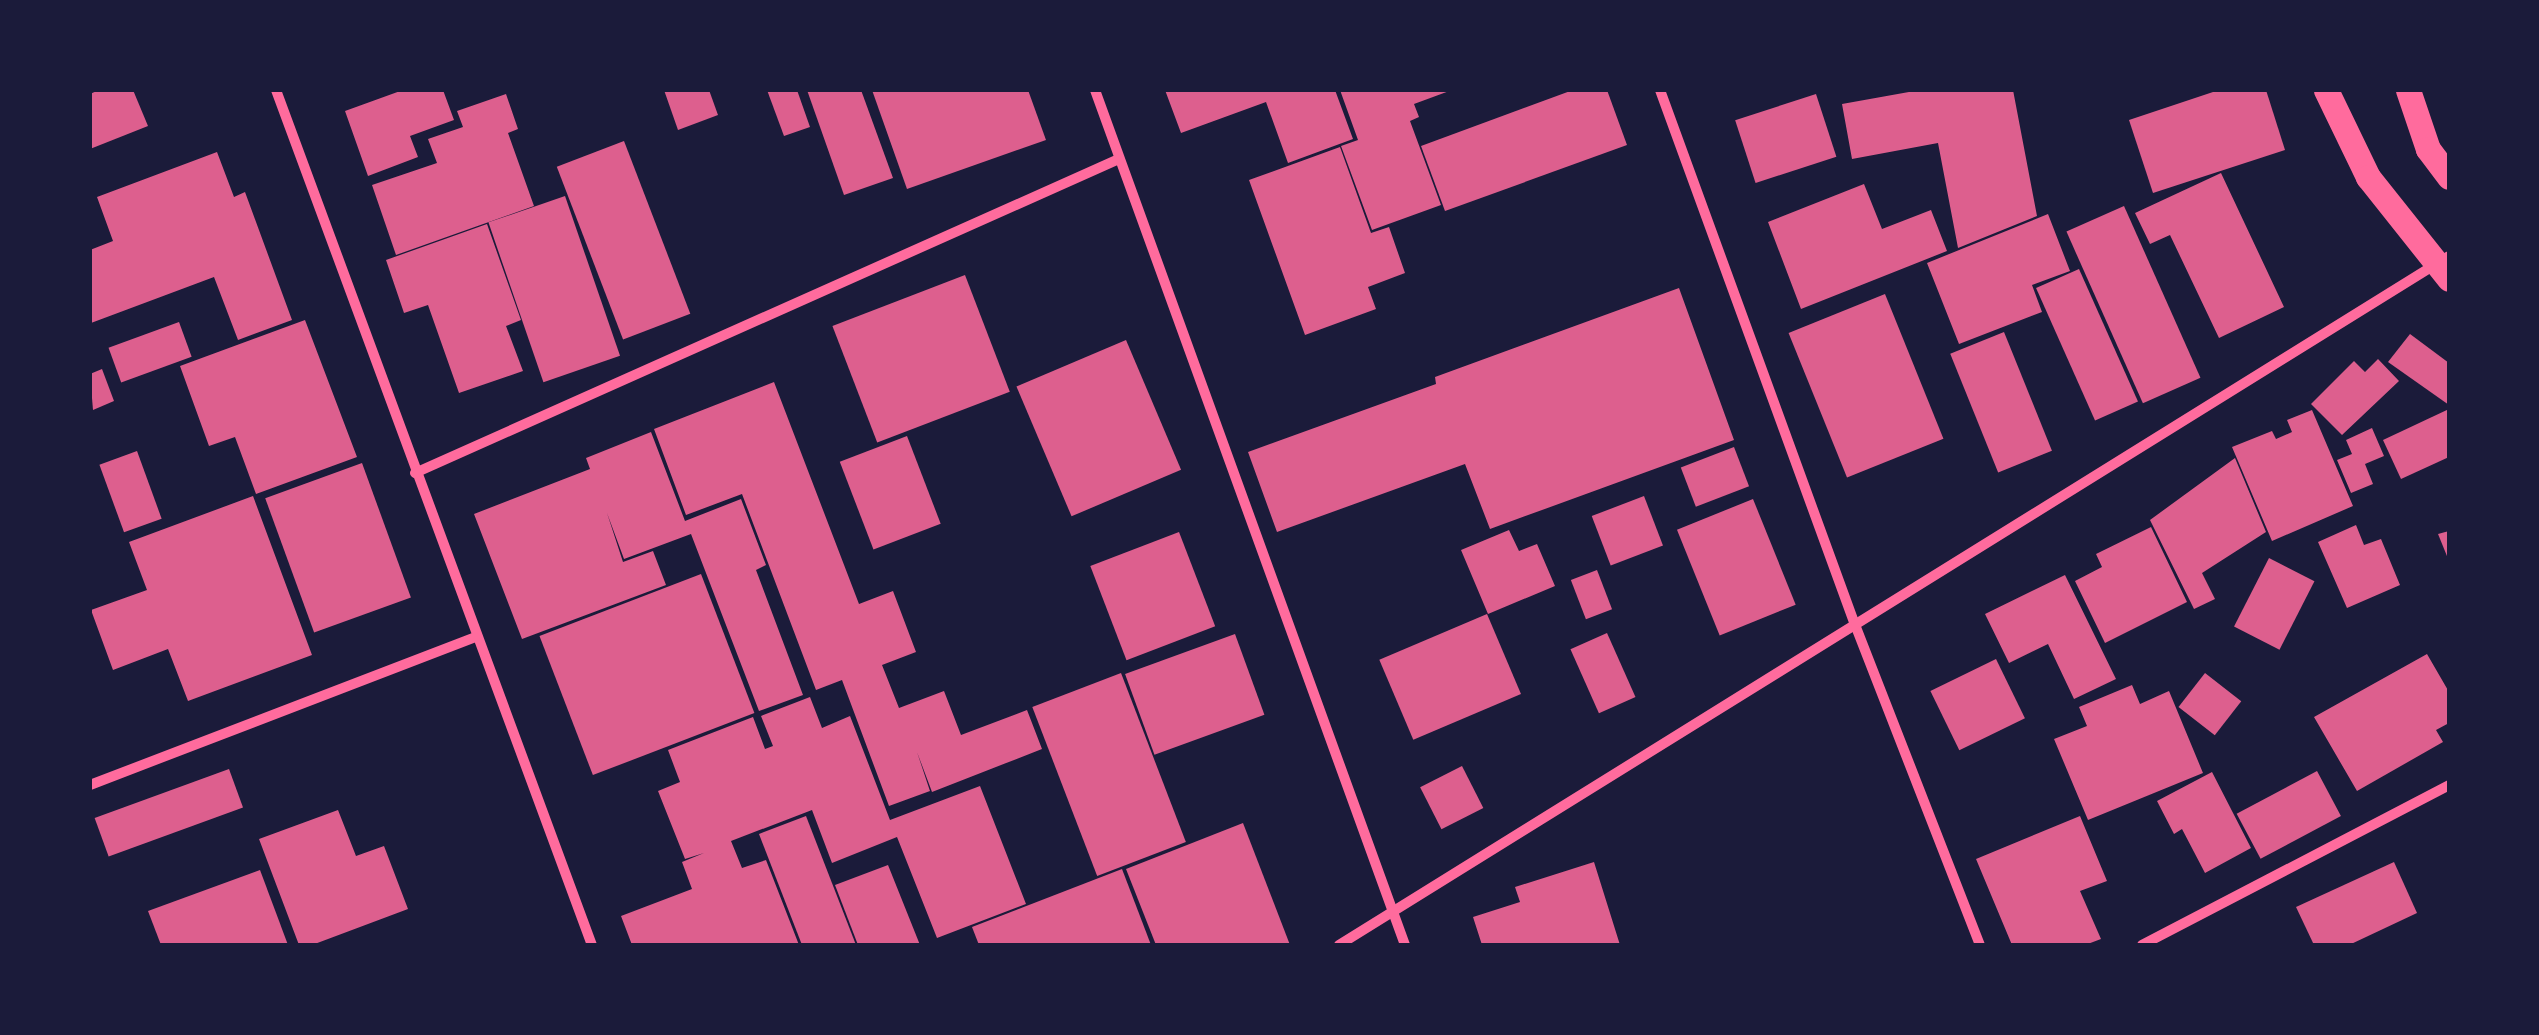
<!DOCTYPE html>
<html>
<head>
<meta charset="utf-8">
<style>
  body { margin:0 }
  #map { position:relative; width:2539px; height:1035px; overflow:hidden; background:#1b1b3a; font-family:Commissioner,sans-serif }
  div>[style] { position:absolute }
  .building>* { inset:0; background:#dd5f8e; transform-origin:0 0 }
  .minor>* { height:10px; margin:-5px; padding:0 5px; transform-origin:5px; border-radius:5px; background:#ff6b9d }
  .primary>* { height:25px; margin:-12.5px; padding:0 12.5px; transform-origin:12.5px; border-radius:12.5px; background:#ff6b9d }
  span { translate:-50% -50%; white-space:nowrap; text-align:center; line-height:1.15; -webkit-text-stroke:10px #1b1b3a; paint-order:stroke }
  .frame { position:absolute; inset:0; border:92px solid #1b1b3a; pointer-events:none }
</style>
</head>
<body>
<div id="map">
  <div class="building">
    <i style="clip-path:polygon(99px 90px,133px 90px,148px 126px,90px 149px,90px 94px)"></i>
    <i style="clip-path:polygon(403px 90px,443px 90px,454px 120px,410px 136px,418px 157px,368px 176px,345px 111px)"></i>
    <i style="clip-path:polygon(664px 90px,709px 90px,718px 115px,678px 130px)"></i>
    <i style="clip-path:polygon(767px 90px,797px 90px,810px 127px,784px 136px)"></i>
    <i style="clip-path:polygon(807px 90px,861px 90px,893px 178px,844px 195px)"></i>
    <i style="clip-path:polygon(872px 90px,1028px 90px,1046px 140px,907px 189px)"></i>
    <i style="clip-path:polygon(1165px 90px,1335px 90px,1353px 139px,1288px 163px,1266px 102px,1181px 133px)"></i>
    <i style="clip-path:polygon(1340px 90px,1452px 90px,1414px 104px,1419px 117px,1410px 121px,1441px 205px,1372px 230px,1341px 146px,1358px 140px)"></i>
    <i style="clip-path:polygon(1573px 90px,1607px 90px,1627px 145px,1445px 211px,1421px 146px)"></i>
    <i style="clip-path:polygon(1920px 90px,2013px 90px,2037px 216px,1958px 248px,1938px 143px,1852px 159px,1842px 104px)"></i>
    <i style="clip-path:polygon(2219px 90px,2266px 90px,2285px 150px,2153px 193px,2129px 120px)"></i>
    <i style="clip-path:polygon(506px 94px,518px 129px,508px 133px,534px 206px,396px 255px,372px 185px,437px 163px,428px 139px,463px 127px,457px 111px)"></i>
    <i style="left:1816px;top:94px;width:66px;height:85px;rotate:72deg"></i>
    <i style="left:624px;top:141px;width:185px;height:72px;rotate:69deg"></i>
    <i style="clip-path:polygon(1340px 147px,1371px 233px,1389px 227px,1405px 273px,1368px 287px,1376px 309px,1305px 335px,1249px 180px)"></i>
    <i style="clip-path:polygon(217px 152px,234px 197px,245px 192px,292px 320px,238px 340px,214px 277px,91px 323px,90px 250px,113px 241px,97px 197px)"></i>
    <i style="clip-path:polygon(2221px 173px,2284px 307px,2219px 338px,2170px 235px,2150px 244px,2135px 213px)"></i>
    <i style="clip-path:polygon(1864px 184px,1882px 229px,1931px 210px,1947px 251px,1801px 309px,1768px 222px)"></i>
    <i style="left:565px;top:196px;width:169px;height:81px;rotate:71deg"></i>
    <i style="left:2124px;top:206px;width:188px;height:63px;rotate:66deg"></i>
    <i style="clip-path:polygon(2048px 214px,2070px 271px,2032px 285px,2042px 312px,1959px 344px,1927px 263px)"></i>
    <i style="clip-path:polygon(487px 224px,521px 320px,506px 326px,523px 371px,459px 393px,428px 305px,404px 313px,386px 260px)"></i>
    <i style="left:2079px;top:269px;width:145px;height:47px;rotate:66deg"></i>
    <i style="left:965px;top:275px;width:125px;height:142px;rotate:69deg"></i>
    <i style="clip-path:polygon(1679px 288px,1734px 440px,1490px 529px,1465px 464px,1277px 532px,1248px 452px,1436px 384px,1435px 377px)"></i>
    <i style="left:1885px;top:294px;width:156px;height:104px;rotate:68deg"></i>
    <i style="clip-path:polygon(305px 320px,357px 457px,256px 494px,235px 437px,209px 446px,180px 366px)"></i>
    <i style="left:179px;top:322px;width:37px;height:75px;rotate:70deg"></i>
    <i style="left:2004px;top:332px;width:128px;height:58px;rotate:68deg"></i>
    <i style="clip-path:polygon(2410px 334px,2449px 363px,2449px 405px,2388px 362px)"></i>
    <i style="left:1126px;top:340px;width:141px;height:119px;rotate:67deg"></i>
    <i style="clip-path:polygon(2378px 359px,2399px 381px,2342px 435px,2311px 404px,2354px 361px,2365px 372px)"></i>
    <i style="clip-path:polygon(102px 369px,114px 401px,93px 410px,90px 374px)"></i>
    <i style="clip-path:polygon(774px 382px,859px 604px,893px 591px,916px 652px,882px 665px,899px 708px,944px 691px,961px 735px,1027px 710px,1042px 749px,932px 792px,917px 752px,930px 791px,889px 806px,842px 680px,816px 690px,742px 494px,686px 515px,654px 429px)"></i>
    <i style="clip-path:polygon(2449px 409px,2449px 457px,2401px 479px,2383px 440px)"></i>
    <i style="clip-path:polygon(2312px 410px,2353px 506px,2272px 541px,2232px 447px,2272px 431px,2276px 439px,2292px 432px,2287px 420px)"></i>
    <i style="clip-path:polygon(2372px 428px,2384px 456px,2365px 464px,2373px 484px,2351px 493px,2337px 460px,2352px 454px,2346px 440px)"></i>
    <i style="clip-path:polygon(651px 432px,685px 521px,741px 499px,766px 565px,756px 570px,803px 695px,759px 711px,691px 534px,624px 559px,607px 513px,623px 562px,653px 551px,666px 585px,522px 639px,474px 514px,590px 469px,586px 458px)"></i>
    <i style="left:907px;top:436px;width:94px;height:72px;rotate:69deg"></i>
    <i style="left:1734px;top:447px;width:42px;height:57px;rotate:69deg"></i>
    <i style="left:137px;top:451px;width:72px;height:40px;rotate:70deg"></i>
    <i style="clip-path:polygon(2235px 458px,2266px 532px,2202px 573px,2215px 599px,2194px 609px,2150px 520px)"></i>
    <i style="left:362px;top:463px;width:143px;height:103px;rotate:70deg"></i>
    <i style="clip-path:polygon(253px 496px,312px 655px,188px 701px,168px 649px,113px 670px,91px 610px,147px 590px,129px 542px)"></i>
    <i style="left:1644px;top:496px;width:53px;height:56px;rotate:69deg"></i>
    <i style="left:1753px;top:499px;width:114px;height:82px;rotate:68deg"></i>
    <i style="clip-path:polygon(2356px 525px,2364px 545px,2381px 539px,2400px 585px,2347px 608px,2318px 542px)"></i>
    <i style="clip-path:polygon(2151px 527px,2187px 602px,2105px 643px,2075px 581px,2102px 567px,2096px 554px)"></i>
    <i style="clip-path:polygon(1509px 530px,1519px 551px,1537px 544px,1555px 586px,1488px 614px,1461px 550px)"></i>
    <i style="clip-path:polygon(2449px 531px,2449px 561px,2438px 534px)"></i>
    <i style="left:1179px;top:532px;width:101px;height:95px;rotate:69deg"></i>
    <i style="left:2269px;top:558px;width:51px;height:77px;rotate:27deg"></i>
    <i style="left:1597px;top:570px;width:42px;height:28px;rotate:69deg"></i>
    <i style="left:701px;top:574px;width:149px;height:173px;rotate:69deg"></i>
    <i style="clip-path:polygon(2065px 575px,2116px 679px,2074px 699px,2048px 644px,2009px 663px,1985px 614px)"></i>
    <i style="left:1487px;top:614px;width:87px;height:117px;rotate:67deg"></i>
    <i style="left:1607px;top:633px;width:70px;height:40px;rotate:66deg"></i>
    <i style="left:1235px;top:634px;width:86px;height:117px;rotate:70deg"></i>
    <i style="clip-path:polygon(2427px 654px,2449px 692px,2449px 723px,2436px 730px,2443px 742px,2357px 791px,2314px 717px)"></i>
    <i style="left:1996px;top:659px;width:66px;height:73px;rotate:64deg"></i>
    <i style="left:1121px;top:673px;width:181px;height:95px;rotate:69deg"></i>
    <i style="left:2205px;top:673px;width:46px;height:43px;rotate:38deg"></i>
    <i style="clip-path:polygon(2132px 685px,2140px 704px,2169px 691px,2203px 773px,2088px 820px,2054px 739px,2087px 726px,2079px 707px)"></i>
    <i style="clip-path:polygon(810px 697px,822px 728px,850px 716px,890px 820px,980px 786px,1026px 904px,937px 938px,897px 837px,832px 863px,812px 810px,731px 841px,742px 868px,766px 860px,799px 945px,632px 945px,621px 916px,692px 889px,682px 862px,704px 853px,685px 859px,658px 791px,680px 782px,668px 750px,753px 717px,765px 749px,773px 746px,761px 716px)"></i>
    <i style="left:1462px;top:766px;width:47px;height:47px;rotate:63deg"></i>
    <i style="left:229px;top:769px;width:41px;height:143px;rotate:70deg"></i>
    <i style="left:2317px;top:771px;width:51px;height:91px;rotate:62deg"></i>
    <i style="clip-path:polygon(2212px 772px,2251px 848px,2205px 873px,2182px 829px,2174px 834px,2157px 801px)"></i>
    <i style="clip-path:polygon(338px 810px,356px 856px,384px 846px,408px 909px,312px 945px,299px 945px,259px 839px)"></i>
    <i style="clip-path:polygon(806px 816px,856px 945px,802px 945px,759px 834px)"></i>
    <i style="clip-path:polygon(2080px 816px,2107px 881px,2080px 891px,2101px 939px,2085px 945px,2012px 945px,1976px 859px)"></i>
    <i style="clip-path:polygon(1243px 823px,1290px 945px,1156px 945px,1126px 869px)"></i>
    <i style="clip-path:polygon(1594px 862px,1620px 945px,1482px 945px,1473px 917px,1520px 902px,1515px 887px)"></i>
    <i style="clip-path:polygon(2394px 862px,2417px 913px,2349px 945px,2314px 945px,2296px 907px)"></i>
    <i style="clip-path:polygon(888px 865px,920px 945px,858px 945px,835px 885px)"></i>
    <i style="clip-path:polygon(1122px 869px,1151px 945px,979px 945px,972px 927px)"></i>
    <i style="clip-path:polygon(260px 870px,288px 945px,161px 945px,148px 911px)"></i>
  </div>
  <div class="minor">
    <i style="left:276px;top:90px;width:912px;rotate:69.72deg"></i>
    <i style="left:1095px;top:90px;width:909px;rotate:70.07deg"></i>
    <i style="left:1660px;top:90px;width:566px;rotate:69.97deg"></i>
    <i style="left:1854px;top:622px;width:347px;rotate:68.7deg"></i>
    <i style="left:415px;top:473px;width:771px;rotate:-24.04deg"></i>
    <i style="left:90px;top:785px;width:412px;rotate:-21deg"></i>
    <i style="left:1339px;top:945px;width:1306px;rotate:-31.83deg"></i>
    <i style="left:2142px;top:945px;width:346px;rotate:-27.5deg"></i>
  </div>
  <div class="primary">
    <i style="left:2326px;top:90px;width:97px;rotate:64.2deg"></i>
    <i style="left:2368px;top:177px;width:130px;rotate:51.5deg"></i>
    <i style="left:2408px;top:90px;width:62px;rotate:71.3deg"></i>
    <i style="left:2428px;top:149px;width:35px;rotate:53deg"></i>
  </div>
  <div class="frame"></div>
</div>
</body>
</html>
